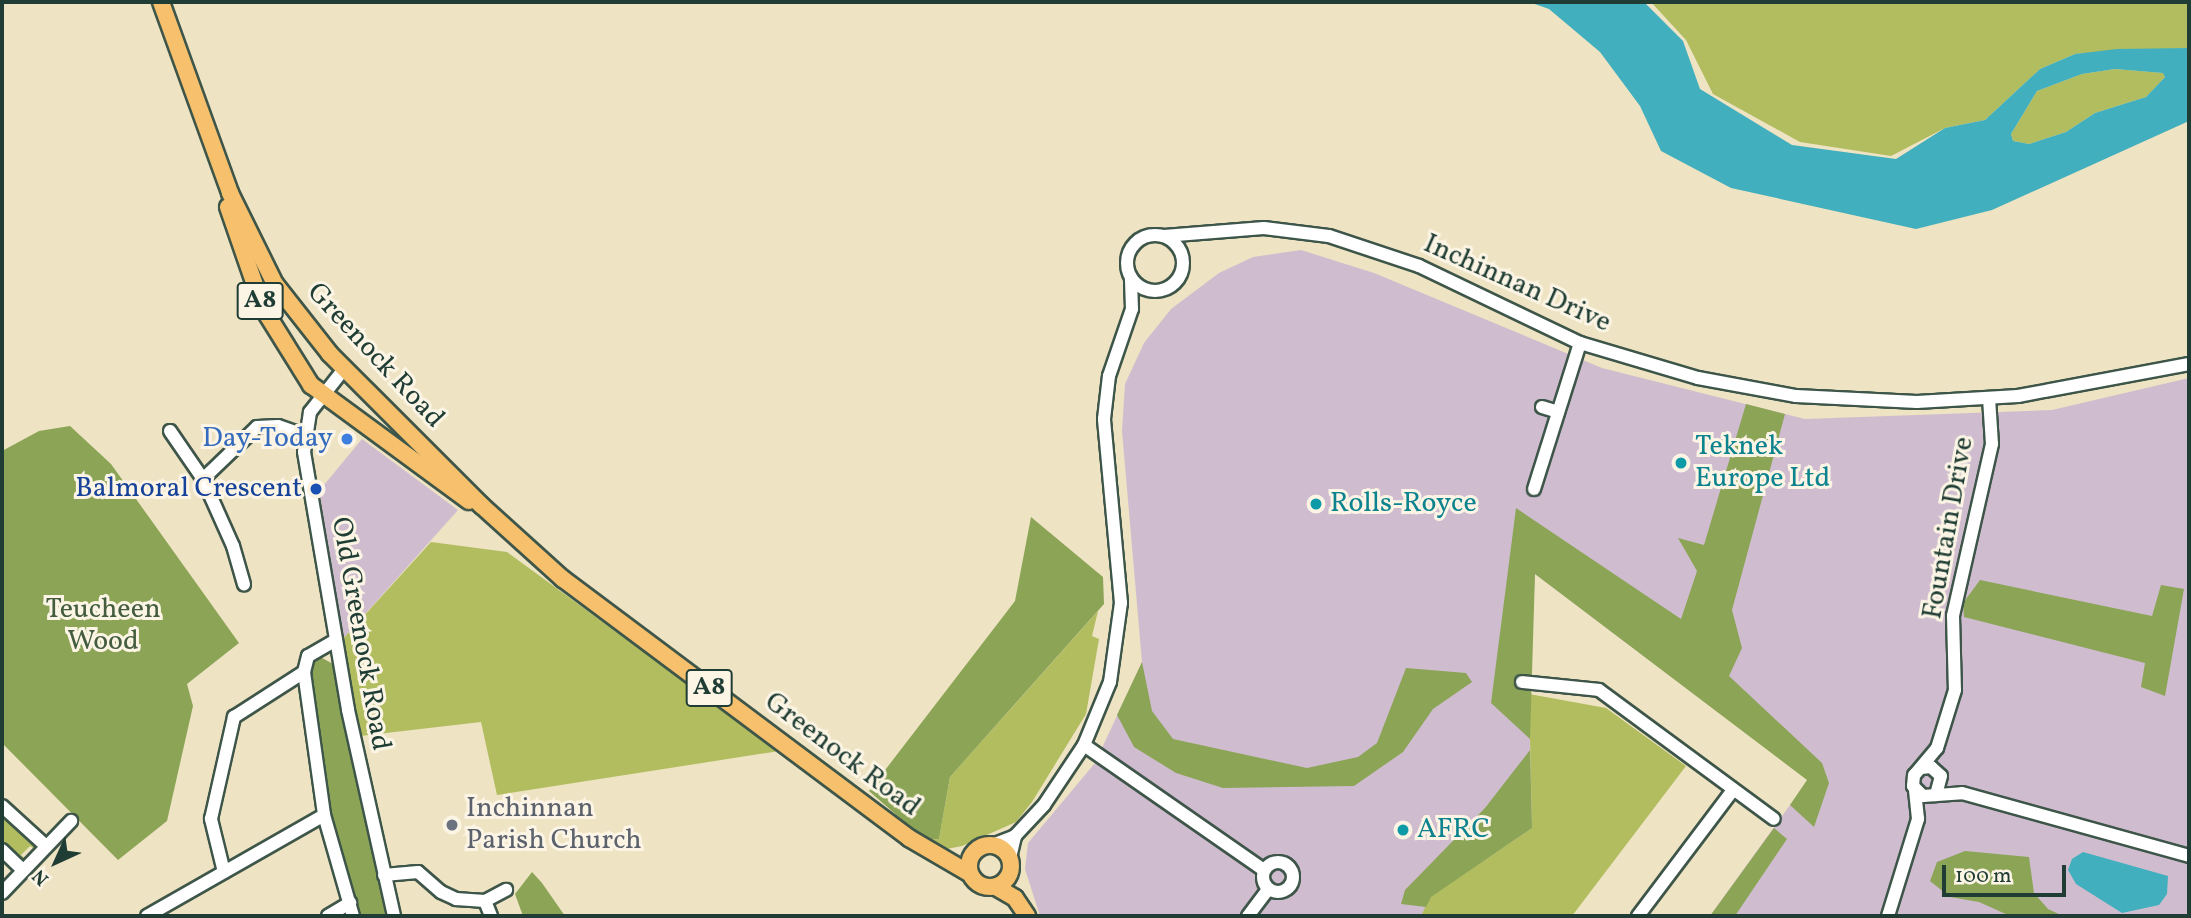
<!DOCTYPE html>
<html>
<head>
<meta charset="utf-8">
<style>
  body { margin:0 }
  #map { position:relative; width:2191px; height:918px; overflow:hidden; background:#eee3c3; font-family:Vollkorn,serif }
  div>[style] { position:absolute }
  .industrial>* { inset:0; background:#cfbdcf }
  .green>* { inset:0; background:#b1bd5f }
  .forest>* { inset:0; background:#8ca456 }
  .water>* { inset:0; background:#41afbd }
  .roads { filter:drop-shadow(2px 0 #3e5649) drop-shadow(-2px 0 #3e5649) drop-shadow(0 2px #3e5649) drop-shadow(0 -2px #3e5649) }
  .minor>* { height:12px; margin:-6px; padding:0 6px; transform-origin:6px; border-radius:6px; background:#fff }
  .minor>.ring { margin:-6px; padding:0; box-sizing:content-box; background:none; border:12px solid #fff; border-radius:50% }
  .major>* { height:16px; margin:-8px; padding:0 8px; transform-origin:8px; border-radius:8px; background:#f7c06c }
  .major>.ring { margin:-8px; padding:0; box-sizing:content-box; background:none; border:16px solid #f7c06c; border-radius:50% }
  .dots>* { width:19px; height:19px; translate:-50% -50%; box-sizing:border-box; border:4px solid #fcf5e5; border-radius:50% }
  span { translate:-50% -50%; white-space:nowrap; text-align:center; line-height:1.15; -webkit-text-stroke:6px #fcf5e5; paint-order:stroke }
  .shield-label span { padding:2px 5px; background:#fcf5e5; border:2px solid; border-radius:5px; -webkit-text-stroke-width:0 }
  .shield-label { font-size:26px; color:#1f3d34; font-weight:700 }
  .street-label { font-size:28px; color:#1f3d34 }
  .shop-label { font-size:28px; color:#366cbe }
  .right { translate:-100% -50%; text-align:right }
  .culture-label { font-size:28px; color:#0d838f }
  .left { translate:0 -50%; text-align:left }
  .transit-label { font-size:28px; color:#164399 }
  .park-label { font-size:28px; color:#445d3f }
  .worship-label { font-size:28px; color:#5b616d }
  .frame { position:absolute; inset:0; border:4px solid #1f3d34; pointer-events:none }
  .north { position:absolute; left:21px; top:827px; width:70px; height:70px; -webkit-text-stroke:5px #fcf5e5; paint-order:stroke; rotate:225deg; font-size:19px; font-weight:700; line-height:28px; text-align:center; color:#1f3d34 }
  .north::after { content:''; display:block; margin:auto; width:24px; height:32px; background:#1f3d34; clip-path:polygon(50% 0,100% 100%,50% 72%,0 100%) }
  .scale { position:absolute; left:1942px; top:865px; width:124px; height:32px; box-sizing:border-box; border:4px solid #1f3d34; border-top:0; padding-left:9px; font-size:21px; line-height:24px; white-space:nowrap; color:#1f3d34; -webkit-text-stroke:5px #fcf5e5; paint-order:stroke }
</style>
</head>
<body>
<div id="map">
  <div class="industrial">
    <i style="clip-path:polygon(1301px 250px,1374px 273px,1602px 368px,1805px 419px,2052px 410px,2189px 378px,2189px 916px,1710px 916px,1808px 780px,1535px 574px,1529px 694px,1532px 828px,1431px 897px,1421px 916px,1040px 916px,1025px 869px,1028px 843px,1095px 763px,1142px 662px,1122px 431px,1125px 384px,1144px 343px,1171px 309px,1219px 273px,1253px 257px)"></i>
    <i style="clip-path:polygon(362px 439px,458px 510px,342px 640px,314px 497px)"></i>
  </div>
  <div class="green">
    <i style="clip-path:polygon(1651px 2px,2189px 2px,2189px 48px,2075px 54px,2040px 69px,1985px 120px,1945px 128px,1891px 156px,1800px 142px,1713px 94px,1686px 40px)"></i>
    <i style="clip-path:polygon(2115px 69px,2164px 73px,2165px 77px,2146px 97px,2095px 113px,2066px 132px,2029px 144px,2013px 141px,2011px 134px,2037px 91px,2082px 74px)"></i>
    <i style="clip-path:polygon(431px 542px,507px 552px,779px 751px,497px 795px,481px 722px,360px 736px,342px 640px)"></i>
    <i style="clip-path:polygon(1098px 611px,1092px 636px,1099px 639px,1086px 714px,1032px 802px,1016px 822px,962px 846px,947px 849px,925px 840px,939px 839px,950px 777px)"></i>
    <i style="clip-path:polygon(1529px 694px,1606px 708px,1686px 766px,1572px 916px,1421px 916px,1430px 897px,1532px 828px)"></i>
    <i style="clip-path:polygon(2px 814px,36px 844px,36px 850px,30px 846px,21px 855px,27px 860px,20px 860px,2px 843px)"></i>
  </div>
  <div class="forest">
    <i style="clip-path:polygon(1746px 404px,1785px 414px,1732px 610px,1742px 648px,1729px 676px,1822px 763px,1829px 783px,1814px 827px,1790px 805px,1807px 780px,1535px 574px,1530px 739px,1491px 703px,1516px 508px,1681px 619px,1697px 571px,1678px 538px,1704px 545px)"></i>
    <i style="clip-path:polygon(70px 426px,111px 464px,239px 643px,187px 684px,193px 706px,167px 821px,118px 860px,2px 743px,2px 451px,39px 431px)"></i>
    <i style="clip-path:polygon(1031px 517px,1103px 577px,1104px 604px,950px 777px,939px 839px,925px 840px,869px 791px,1015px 601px)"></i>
    <i style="clip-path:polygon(1980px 580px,2152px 616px,2161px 585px,2184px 589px,2165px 696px,2141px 687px,2145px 663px,1964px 617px,1963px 603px)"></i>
    <i style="clip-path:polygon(315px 654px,333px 664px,388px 916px,358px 916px,331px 817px,307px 676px)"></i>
    <i style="clip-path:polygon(1142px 662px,1152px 711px,1173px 739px,1307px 768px,1358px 757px,1377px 743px,1406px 668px,1466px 673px,1472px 682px,1433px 709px,1403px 752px,1354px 786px,1223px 788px,1176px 773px,1134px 747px,1117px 715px)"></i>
    <i style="clip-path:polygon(1530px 750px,1532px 828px,1431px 897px,1426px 907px,1401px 904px,1405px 890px,1485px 808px)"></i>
    <i style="clip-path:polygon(1774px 828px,1787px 839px,1735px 916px,1710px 916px)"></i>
    <i style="clip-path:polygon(1965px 851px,2029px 857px,2034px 893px,2048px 909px,2063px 916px,2010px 916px,1979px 902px,1950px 897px,1930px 881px,1937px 862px)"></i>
    <i style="clip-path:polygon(532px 872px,542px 883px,565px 916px,523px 916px,515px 894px)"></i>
  </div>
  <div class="water">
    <i style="clip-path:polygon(evenodd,1529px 2px,1644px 2px,1683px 41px,1700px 89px,1792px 145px,1896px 159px,1945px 128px,1985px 120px,2040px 69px,2075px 54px,2117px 49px,2189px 48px,2189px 121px,1992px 210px,1916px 229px,1731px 188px,1661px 151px,1640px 106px,1600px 52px,1549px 9px,1529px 2px,2115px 69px,2163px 73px,2165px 77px,2146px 97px,2095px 113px,2066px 132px,2029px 144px,2013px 141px,2011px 134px,2037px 91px,2082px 74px,2115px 69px)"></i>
    <i style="clip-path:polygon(2083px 852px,2168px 876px,2167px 894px,2159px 905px,2122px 913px,2076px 884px,2068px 870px,2072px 859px)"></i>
  </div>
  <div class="roads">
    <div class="minor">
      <i class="ring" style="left:1127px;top:235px;width:44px;height:44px"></i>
      <i style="left:1164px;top:236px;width:100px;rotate:-4.6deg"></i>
      <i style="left:1264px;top:228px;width:65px;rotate:7deg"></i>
      <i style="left:1329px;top:236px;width:95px;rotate:18.4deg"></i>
      <i style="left:1419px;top:266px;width:178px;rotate:25.6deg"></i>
      <i style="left:1580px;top:343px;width:123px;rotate:16.5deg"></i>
      <i style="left:1698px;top:378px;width:100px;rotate:10.4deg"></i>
      <i style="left:1796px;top:396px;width:121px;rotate:2.8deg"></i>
      <i style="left:1917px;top:402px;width:101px;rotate:-3.4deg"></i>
      <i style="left:2018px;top:396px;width:174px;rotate:-10.6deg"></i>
      <i style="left:344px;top:369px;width:55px;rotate:128.3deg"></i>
      <i style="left:310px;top:412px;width:40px;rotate:98.5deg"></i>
      <i style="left:304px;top:452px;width:262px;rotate:80.3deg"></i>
      <i style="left:348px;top:710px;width:211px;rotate:77.4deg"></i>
      <i style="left:1989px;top:398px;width:46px;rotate:86.3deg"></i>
      <i style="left:1992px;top:444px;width:176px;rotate:102.8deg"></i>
      <i style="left:1953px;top:616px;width:74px;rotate:88.5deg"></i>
      <i style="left:1955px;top:690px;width:61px;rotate:107.2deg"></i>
      <i style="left:1937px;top:748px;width:35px;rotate:130deg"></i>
      <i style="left:1914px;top:775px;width:11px;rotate:95deg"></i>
      <i style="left:1913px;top:786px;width:14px;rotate:45deg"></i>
      <i style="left:1923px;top:796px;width:39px;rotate:-4deg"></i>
      <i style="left:1962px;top:793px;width:236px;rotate:15.5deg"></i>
      <i style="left:1542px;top:407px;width:17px;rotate:17deg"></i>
      <i style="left:170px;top:431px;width:58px;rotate:55.5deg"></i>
      <i style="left:203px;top:479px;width:73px;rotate:65.9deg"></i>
      <i style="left:233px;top:546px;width:40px;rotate:74deg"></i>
      <i style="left:203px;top:479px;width:75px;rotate:-43.9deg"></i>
      <i style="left:257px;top:427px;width:21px;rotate:-3deg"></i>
      <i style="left:278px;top:426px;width:28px;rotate:19deg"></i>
      <i style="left:1534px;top:489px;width:153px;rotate:-72.5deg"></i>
      <i style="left:336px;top:640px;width:32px;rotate:150deg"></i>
      <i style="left:308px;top:656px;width:16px;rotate:104deg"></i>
      <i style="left:304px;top:672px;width:144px;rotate:82deg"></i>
      <i style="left:324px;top:815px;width:105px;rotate:74deg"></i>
      <i style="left:1522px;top:682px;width:77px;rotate:5.9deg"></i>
      <i style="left:1599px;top:690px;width:217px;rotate:36.4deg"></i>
      <i style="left:1084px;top:745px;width:219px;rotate:34.8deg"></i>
      <i style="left:1921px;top:768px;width:10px;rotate:-6deg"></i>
      <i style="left:1931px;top:767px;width:13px;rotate:42deg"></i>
      <i style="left:1941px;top:776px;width:20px;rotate:105deg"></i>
      <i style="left:2px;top:806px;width:59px;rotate:42.3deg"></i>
      <i style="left:992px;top:845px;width:25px;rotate:-21deg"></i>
      <i style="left:1015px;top:836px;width:42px;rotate:-46.9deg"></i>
      <i style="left:1044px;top:805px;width:72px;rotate:-56.3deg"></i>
      <i style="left:1084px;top:745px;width:68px;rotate:-67.6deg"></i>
      <i style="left:1110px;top:682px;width:80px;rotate:-82.1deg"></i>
      <i style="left:1121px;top:603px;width:185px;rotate:-95.3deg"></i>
      <i style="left:1104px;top:419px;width:43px;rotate:-83.4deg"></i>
      <i style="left:1109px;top:376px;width:71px;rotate:-71.1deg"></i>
      <i style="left:1132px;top:309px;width:32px;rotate:-92deg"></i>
      <i style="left:2px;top:850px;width:29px;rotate:44deg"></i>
      <i style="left:1010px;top:858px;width:23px;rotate:-77deg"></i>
      <i class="ring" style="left:1263px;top:862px;width:18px;height:18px"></i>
      <i style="left:224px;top:872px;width:55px;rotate:-103.8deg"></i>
      <i style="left:211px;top:819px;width:105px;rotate:-77.3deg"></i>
      <i style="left:234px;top:717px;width:83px;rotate:-32.7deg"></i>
      <i style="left:384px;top:875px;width:34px;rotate:-5deg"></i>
      <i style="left:418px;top:872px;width:30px;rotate:41deg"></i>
      <i style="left:441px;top:892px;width:17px;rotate:25deg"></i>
      <i style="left:456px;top:899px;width:29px;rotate:4deg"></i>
      <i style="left:485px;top:901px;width:24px;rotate:-28deg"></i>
      <i style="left:2px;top:893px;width:100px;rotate:-46.2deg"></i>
      <i style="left:485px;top:901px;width:16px;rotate:68deg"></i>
      <i style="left:147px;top:916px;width:204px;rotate:-29.7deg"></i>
      <i style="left:328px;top:916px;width:26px;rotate:-31deg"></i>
      <i style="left:1248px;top:916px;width:34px;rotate:-53deg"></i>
      <i style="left:1638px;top:916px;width:158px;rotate:-53deg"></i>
      <i style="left:1888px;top:916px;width:102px;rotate:-72.8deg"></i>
      <i style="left:1918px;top:819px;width:29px;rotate:-96deg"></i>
    </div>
    <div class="major">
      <i style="left:161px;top:2px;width:203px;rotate:70.1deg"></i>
      <i style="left:230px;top:193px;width:102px;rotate:63.7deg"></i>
      <i style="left:275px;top:284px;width:89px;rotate:51.8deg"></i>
      <i style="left:330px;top:354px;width:214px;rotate:45deg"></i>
      <i style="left:481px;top:505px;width:110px;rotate:42.1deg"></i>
      <i style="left:563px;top:579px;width:432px;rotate:36.8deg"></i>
      <i style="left:909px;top:838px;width:69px;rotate:30.3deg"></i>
      <i style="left:228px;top:207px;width:107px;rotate:70.9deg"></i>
      <i style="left:263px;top:308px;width:91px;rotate:58.1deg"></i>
      <i style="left:311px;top:385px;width:196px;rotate:36.3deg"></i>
      <i class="ring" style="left:969px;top:845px;width:26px;height:26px"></i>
      <i style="left:996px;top:887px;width:22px;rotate:30deg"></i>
      <i style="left:1015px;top:898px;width:22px;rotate:56deg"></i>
    </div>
  </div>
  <div class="dots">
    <i style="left:347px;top:439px;background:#3f7fe0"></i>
    <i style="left:1681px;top:463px;background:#0f9aa8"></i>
    <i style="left:316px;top:489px;background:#1a4fb4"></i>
    <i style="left:1316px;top:504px;background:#0f9aa8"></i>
    <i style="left:452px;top:825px;background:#6b7280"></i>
    <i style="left:1403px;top:830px;background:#0f9aa8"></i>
  </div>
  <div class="shield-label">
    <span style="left:260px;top:301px">A8</span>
    <span style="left:709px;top:688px">A8</span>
  </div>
  <div class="street-label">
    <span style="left:1517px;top:284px;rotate:24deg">Inchinnan Drive</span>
    <span style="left:375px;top:356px;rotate:47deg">Greenock Road</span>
    <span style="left:1949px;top:528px;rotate:-80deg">Fountain Drive</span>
    <span style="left:360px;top:634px;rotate:80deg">Old Greenock Road</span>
    <span style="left:842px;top:755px;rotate:37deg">Greenock Road</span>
  </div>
  <div class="shop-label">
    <span class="right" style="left:333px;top:439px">Day-Today</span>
  </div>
  <div class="culture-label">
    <span class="left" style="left:1695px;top:463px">Teknek<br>Europe Ltd</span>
    <span class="left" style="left:1330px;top:504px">Rolls-Royce</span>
    <span class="left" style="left:1417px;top:830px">AFRC</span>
  </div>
  <div class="transit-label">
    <span class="right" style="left:302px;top:489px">Balmoral Crescent</span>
  </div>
  <div class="park-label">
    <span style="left:103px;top:626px">Teucheen<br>Wood</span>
  </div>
  <div class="worship-label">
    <span class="left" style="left:466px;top:825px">Inchinnan<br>Parish Church</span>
  </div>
  <div class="frame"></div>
  <div class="north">N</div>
  <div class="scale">100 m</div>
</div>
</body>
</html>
